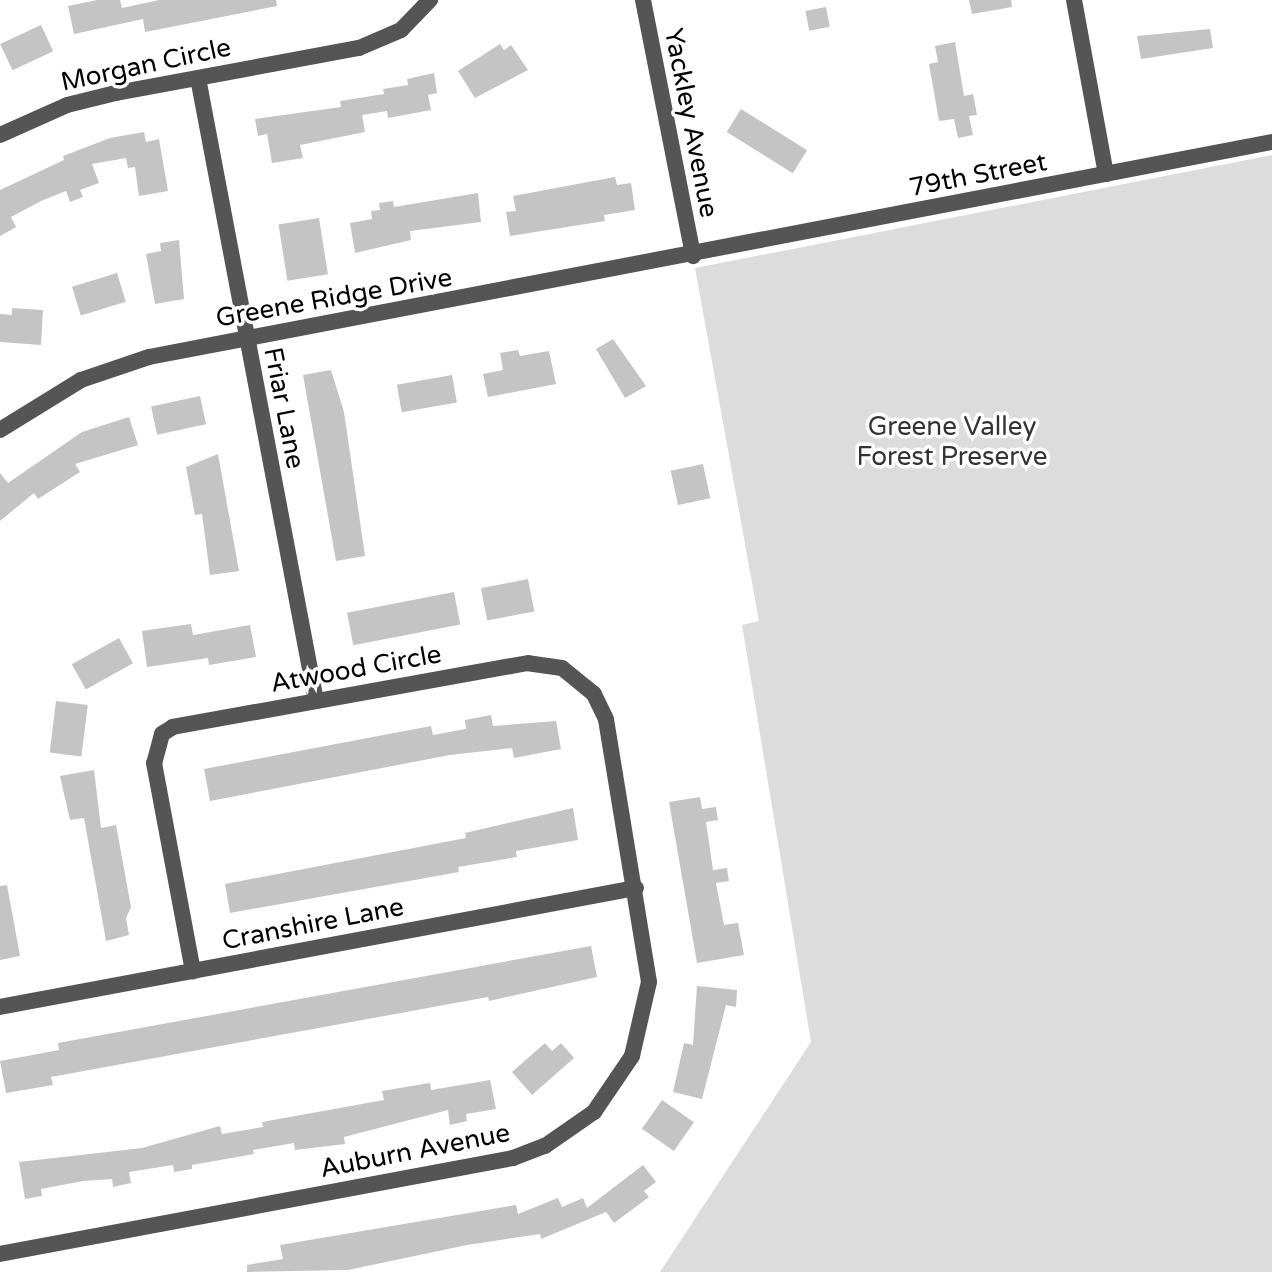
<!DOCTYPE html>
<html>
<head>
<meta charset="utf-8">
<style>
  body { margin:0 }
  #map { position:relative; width:1272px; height:1272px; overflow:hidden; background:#fff; font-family:"Varela Round",sans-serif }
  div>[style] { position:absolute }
  .green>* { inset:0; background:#dcdcdc }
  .building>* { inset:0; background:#c4c4c4; transform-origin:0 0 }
  .street>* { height:16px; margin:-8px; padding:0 8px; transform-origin:8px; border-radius:8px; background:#555 }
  span { translate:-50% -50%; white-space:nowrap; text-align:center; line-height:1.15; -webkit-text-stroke:7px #fff; paint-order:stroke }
  .street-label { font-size:26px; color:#000 }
  .park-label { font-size:26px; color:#333 }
</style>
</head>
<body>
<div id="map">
  <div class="green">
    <i style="clip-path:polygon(1272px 155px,1272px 1272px,660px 1272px,811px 1042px,742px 625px,759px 621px,695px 268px)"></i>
  </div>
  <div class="building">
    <i style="clip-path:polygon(97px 0,120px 0,122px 8px,159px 0,276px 0,277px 6px,145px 32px,143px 19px,74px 34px,68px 6px)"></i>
    <i style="clip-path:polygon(969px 0,1011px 0,1012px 7px,972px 14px)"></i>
    <i style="left:826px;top:7px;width:20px;height:21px;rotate:79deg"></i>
    <i style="left:41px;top:25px;width:29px;height:45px;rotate:65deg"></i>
    <i style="clip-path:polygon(1210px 29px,1213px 48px,1141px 59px,1137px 36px)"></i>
    <i style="clip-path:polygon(955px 42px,964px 96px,973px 94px,977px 115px,969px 116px,973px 135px,958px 138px,954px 119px,939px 121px,929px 64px,938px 62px,935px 46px)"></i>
    <i style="clip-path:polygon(500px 44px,504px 50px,511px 45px,528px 70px,475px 98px,458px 71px)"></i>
    <i style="clip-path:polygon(434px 73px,437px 93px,428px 95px,431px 110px,388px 118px,387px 111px,362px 115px,365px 132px,300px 145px,303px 158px,272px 163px,267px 134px,258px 136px,255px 119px,341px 107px,340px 101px,384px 94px,383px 89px,408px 85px,407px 79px)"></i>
    <i style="left:741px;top:109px;width:78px;height:27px;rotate:32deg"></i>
    <i style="clip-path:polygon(144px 132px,146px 142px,159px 139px,168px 191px,139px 196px,135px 167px,128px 168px,126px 158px,92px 164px,99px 183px,80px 190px,83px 197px,70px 202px,66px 191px,41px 201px,11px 217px,16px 227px,0 236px,0 190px,64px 160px,63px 156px,110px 138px)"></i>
    <i style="clip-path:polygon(615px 177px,617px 185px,631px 183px,635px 210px,604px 215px,605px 221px,510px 236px,506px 212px,516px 211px,513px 196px)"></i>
    <i style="clip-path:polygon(478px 193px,481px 222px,410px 231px,411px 240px,355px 253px,350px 223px,372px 219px,371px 211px,380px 210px,379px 203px,393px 201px,394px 207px)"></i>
    <i style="left:319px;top:218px;width:57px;height:41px;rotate:81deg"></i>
    <i style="clip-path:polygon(179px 240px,184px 299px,155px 304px,146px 254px,161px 251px,160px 243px)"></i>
    <i style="left:117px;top:273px;width:30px;height:47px;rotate:73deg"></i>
    <i style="clip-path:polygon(12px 308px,43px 310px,41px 345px,0 342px,0 314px,12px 315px)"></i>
    <i style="clip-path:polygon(613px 339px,646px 386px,625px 398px,596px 349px)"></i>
    <i style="clip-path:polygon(518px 350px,520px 356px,549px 351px,556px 384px,488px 397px,483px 374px,503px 370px,500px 353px)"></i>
    <i style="clip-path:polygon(331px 370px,344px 412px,365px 556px,336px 561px,303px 375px)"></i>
    <i style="left:452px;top:375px;width:28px;height:56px;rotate:80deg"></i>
    <i style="left:200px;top:396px;width:29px;height:50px;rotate:78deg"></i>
    <i style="clip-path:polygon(129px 417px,138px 445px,75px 464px,80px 472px,38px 499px,34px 493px,0 521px,0 473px,8px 483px,82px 432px)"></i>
    <i style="clip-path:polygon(218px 454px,239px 571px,210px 575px,202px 514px,195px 515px,186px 467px)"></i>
    <i style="left:703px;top:464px;width:35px;height:33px;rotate:78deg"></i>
    <i style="left:528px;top:579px;width:33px;height:48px;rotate:79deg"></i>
    <i style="left:454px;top:592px;width:33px;height:109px;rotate:79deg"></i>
    <i style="clip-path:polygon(191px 624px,193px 635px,250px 625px,256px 657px,209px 665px,208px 658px,147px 667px,142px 631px)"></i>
    <i style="left:119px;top:638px;width:29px;height:54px;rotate:61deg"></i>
    <i style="left:56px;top:701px;width:32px;height:52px;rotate:7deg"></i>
    <i style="clip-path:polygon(491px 715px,493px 726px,556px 721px,561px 749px,514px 758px,512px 748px,450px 755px,210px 801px,204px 769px,431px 726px,433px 735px,466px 729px,465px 720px)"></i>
    <i style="clip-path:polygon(94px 770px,101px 828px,116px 825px,131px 907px,126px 918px,129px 935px,106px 941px,84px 818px,70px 820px,60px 776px)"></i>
    <i style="clip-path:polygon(700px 797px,702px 809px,716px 807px,718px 820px,706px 822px,713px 870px,727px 868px,729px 881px,716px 883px,724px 925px,738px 923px,744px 955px,697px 963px,669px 802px)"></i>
    <i style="clip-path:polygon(573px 808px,578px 840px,516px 851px,517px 857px,458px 867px,459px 872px,230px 913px,225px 884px,466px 838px,465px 833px)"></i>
    <i style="clip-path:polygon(7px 885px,20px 956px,0 960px,0 886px)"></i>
    <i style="clip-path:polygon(591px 946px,597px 977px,489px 1001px,488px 997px,51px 1077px,53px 1085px,6px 1093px,0 1061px,59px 1050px,58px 1043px)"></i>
    <i style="clip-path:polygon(697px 986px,737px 990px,736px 1007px,726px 1005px,702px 1099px,673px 1092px,684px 1043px,693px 1045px)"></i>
    <i style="clip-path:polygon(545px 1043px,552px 1051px,561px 1043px,574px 1058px,532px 1095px,512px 1072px)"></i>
    <i style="clip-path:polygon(490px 1080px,496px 1109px,466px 1114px,467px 1121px,450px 1125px,448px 1110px,344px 1137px,345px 1144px,295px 1150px,294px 1143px,253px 1150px,254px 1154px,192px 1165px,192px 1169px,174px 1172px,173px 1165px,129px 1172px,131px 1183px,113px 1187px,112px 1179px,83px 1181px,41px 1189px,42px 1196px,25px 1199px,19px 1162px,142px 1148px,220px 1126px,222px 1134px,263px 1127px,262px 1122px,384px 1100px,382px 1091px,430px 1083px,431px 1090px)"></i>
    <i style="left:662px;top:1100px;width:39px;height:35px;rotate:35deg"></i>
    <i style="clip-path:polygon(643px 1165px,656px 1182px,644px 1191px,649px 1197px,614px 1223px,606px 1212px,541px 1239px,540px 1234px,467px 1245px,348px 1270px,247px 1272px,247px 1265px,283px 1259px,280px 1245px,516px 1205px,518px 1214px,558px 1198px,562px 1207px,583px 1198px,587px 1208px)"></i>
  </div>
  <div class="street">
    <i style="left:643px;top:0;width:261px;rotate:78.9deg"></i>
    <i style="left:1074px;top:0;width:177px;rotate:79.6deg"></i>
    <i style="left:198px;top:78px;width:634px;rotate:79.27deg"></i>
    <i style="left:0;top:135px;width:73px;rotate:-24.1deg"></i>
    <i style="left:67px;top:105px;width:50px;rotate:-13.8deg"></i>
    <i style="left:116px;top:93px;width:247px;rotate:-10.5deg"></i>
    <i style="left:359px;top:48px;width:46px;rotate:-23.2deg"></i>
    <i style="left:401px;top:30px;width:42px;rotate:-46deg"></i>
    <i style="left:0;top:430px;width:95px;rotate:-31.7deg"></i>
    <i style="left:81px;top:380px;width:72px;rotate:-18.7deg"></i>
    <i style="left:149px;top:357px;width:1143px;rotate:-10.84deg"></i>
    <i style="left:0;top:1007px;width:647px;rotate:-10.6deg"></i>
    <i style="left:0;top:1254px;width:522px;rotate:-10.6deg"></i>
    <i style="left:513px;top:1158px;width:34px;rotate:-21deg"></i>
    <i style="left:545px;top:1146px;width:60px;rotate:-34.8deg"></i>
    <i style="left:594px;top:1112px;width:68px;rotate:-55.8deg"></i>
    <i style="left:632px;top:1056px;width:76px;rotate:-77.1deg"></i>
    <i style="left:649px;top:982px;width:266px;rotate:-99.3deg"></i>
    <i style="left:606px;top:719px;width:28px;rotate:-116deg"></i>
    <i style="left:594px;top:694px;width:41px;rotate:-140.9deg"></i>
    <i style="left:562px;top:668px;width:34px;rotate:-172deg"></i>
    <i style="left:528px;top:663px;width:361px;rotate:169.8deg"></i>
    <i style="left:173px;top:727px;width:13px;rotate:148deg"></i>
    <i style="left:162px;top:734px;width:30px;rotate:105deg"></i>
    <i style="left:154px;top:763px;width:212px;rotate:79.4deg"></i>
  </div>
  <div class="street-label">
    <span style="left:146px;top:65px;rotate:-12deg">Morgan Circle</span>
    <span style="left:691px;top:123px;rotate:79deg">Yackley Avenue</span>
    <span style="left:978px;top:175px;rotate:-11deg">79th Street</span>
    <span style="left:334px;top:298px;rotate:-10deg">Greene Ridge Drive</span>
    <span style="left:284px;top:408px;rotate:79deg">Friar Lane</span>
    <span style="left:356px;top:669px;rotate:-10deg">Atwood Circle</span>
    <span style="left:313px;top:924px;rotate:-11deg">Cranshire Lane</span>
    <span style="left:415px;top:1151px;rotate:-11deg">Auburn Avenue</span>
  </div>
  <div class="park-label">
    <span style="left:952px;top:442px">Greene Valley<br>Forest Preserve</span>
  </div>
</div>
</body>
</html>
